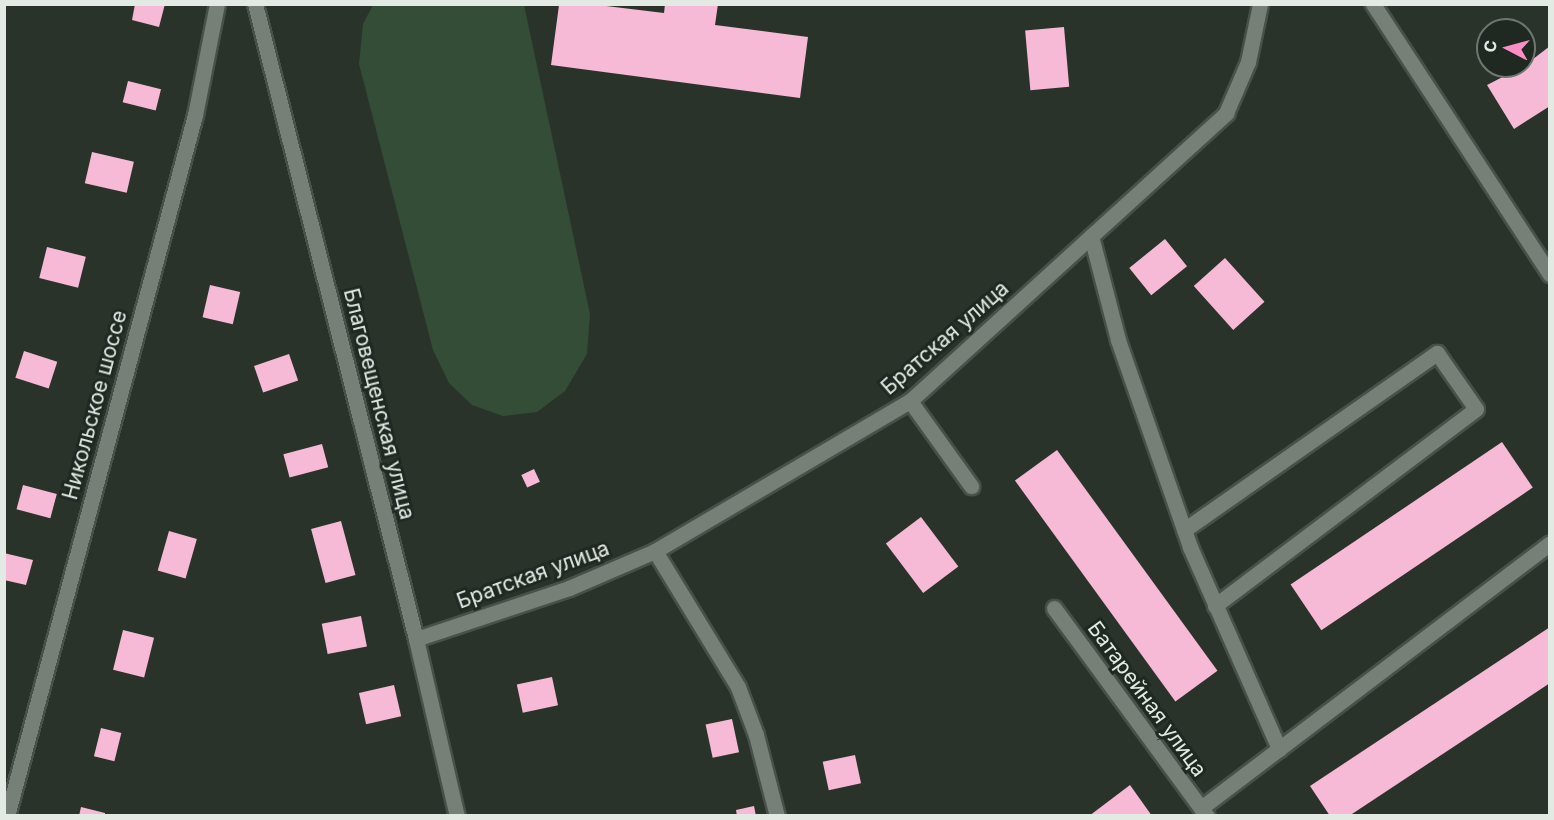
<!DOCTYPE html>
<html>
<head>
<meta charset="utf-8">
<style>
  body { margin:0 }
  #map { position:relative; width:1554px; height:820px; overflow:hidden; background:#2a332a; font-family:Inter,sans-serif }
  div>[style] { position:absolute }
  .green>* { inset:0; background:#344d37 }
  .building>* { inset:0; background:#f6b9d6; transform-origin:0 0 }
  .roads { filter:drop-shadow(2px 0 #485149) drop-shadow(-2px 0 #485149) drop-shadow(0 2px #485149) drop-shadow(0 -2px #485149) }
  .lane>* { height:15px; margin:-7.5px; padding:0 7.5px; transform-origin:7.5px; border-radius:7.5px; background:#768077 }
  .street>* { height:15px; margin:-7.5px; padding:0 7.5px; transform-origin:7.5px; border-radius:7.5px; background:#768077 }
  .secondary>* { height:15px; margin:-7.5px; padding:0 7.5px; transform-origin:7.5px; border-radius:7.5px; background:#768077 }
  span { translate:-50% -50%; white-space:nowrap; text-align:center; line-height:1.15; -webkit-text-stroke:6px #202921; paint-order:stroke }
  .street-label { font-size:21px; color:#e3e9e3 }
  .frame { position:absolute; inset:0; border:6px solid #e3e9e3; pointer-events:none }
  .north { position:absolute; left:1476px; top:18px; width:60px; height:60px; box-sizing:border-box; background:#202921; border:2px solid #6e766f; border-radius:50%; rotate:276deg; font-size:16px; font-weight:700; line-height:24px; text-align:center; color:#e3e9e3 }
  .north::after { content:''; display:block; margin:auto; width:21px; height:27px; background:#fa8fc6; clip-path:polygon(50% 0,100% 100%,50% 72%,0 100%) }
</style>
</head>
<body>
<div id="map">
  <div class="green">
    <i style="clip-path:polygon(373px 5px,524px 5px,590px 314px,587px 354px,565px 391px,537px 412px,503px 416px,472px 405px,449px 383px,433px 350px,359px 64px,363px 24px)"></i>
  </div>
  <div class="building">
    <i style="clip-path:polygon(135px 4px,165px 4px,159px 27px,132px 20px)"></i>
    <i style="clip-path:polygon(665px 4px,718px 4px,715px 25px,808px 37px,800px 98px,551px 65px,559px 5px,598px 5px,664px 13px)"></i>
    <i style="left:1064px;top:27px;width:60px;height:39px;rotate:85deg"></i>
    <i style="clip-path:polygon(1550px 46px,1550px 106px,1514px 129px,1487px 85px,1524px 66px)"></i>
    <i style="left:128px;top:81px;width:34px;height:22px;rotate:14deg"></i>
    <i style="left:92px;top:152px;width:43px;height:32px;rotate:13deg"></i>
    <i style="left:1165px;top:239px;width:35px;height:46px;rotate:51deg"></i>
    <i style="left:47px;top:247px;width:40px;height:32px;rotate:14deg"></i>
    <i style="left:1225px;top:258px;width:59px;height:42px;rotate:48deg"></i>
    <i style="left:210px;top:285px;width:31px;height:33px;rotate:13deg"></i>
    <i style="left:24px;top:351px;width:35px;height:28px;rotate:18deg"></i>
    <i style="left:289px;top:354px;width:28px;height:37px;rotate:71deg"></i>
    <i style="left:1502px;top:442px;width:55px;height:255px;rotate:56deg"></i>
    <i style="left:322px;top:444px;width:24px;height:40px;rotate:75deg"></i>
    <i style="left:1057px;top:450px;width:273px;height:52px;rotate:54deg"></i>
    <i style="left:534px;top:469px;width:14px;height:14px;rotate:65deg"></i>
    <i style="left:23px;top:485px;width:35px;height:25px;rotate:15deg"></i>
    <i style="left:921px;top:517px;width:62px;height:44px;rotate:53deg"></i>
    <i style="left:341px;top:521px;width:56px;height:31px;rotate:75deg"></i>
    <i style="left:169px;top:531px;width:29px;height:41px;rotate:16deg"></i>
    <i style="clip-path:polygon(4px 553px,33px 560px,26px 585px,4px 580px)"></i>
    <i style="left:361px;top:616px;width:31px;height:40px;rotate:79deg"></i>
    <i style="clip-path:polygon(1550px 627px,1550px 683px,1349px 816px,1330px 816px,1310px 786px)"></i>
    <i style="left:123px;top:630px;width:32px;height:41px;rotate:14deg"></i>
    <i style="left:552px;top:677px;width:29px;height:36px;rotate:78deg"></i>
    <i style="left:394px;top:685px;width:32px;height:36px;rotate:77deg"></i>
    <i style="left:732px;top:719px;width:34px;height:27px;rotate:78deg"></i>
    <i style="left:101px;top:728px;width:21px;height:29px;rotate:14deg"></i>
    <i style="left:855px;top:755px;width:29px;height:33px;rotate:78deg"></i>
    <i style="clip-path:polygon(1130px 785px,1152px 816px,1089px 816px)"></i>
    <i style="clip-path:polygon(754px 806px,756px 816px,737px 816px,736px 810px)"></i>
    <i style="clip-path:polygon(81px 807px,105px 813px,105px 816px,79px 816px)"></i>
  </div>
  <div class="roads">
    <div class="lane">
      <i style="left:1373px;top:4px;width:323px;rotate:56.8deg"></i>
      <i style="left:1091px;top:236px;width:107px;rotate:75.4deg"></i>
      <i style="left:1118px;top:340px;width:219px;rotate:70.8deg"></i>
      <i style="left:1190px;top:547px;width:221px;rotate:66.2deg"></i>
      <i style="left:1184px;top:530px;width:309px;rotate:-35deg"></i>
      <i style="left:1437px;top:353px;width:68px;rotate:55.1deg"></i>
      <i style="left:1476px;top:409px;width:327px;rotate:143deg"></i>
      <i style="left:1201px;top:808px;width:438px;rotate:-37.2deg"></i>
    </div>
    <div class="street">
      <i style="left:255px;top:4px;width:655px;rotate:75.77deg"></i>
      <i style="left:416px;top:639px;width:182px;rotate:77deg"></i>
      <i style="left:910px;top:401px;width:105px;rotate:54.3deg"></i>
      <i style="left:655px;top:551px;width:159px;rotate:58.6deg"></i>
      <i style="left:738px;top:687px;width:51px;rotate:69.4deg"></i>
      <i style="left:756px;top:735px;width:84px;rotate:75.5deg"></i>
      <i style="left:1054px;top:608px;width:258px;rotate:53.7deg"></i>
      <i style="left:416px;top:639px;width:161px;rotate:-18.4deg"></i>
      <i style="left:569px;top:588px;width:94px;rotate:-23.3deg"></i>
      <i style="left:655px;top:551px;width:296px;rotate:-30.5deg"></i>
      <i style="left:910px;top:401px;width:428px;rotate:-42.3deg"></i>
      <i style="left:1226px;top:113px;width:56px;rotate:-66.7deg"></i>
      <i style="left:1248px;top:62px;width:59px;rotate:-78.3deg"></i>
    </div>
    <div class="secondary">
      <i style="left:7px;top:816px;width:726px;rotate:-74.99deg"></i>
      <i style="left:195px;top:115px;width:113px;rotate:-78.8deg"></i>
    </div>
  </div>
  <div class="street-label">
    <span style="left:945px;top:338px;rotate:-41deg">Братская улица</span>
    <span style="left:379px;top:404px;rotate:76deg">Благовещенская улица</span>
    <span style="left:95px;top:405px;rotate:-75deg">Никольское шоссе</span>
    <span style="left:533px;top:575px;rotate:-20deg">Братская улица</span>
    <span style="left:1147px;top:699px;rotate:54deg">Батарейная улица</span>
  </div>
  <div class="frame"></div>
  <div class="north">С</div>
</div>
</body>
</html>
